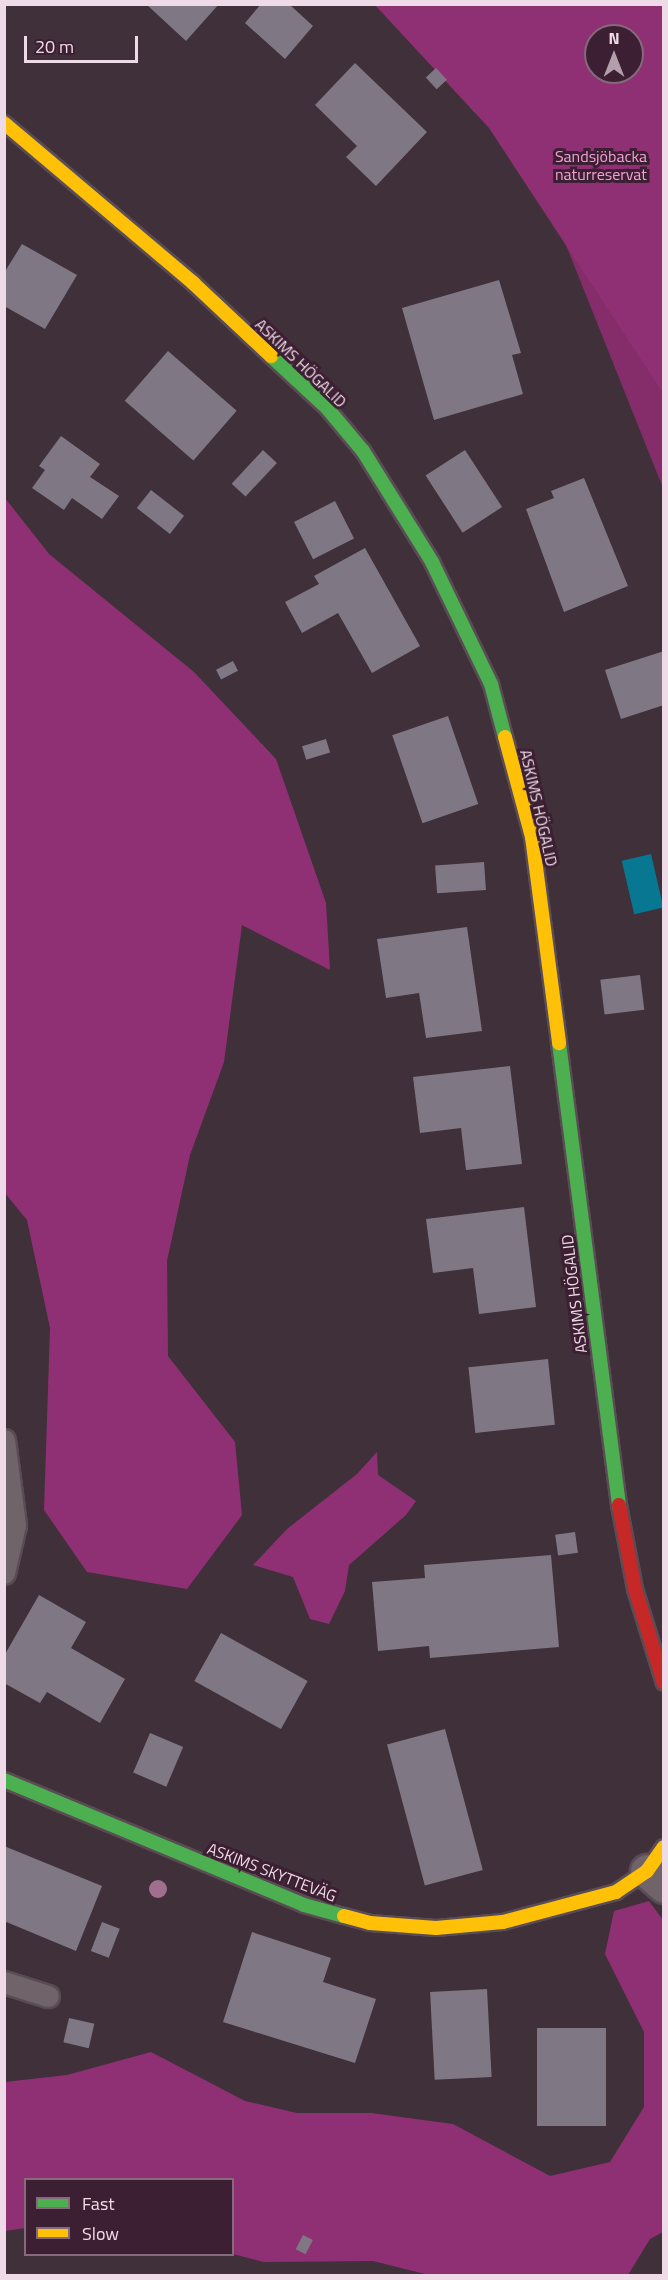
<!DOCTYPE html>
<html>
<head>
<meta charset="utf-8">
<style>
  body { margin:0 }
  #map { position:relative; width:668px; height:2280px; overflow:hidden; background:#40303a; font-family:"Titillium Web",sans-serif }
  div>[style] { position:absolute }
  .green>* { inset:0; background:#852c6a }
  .forest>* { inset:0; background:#903074 }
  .water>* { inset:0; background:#087792; transform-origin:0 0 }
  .building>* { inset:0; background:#7f7884; transform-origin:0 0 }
  .roads { filter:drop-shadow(2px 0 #5a4c55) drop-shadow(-2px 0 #5a4c55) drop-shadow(0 2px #5a4c55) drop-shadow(0 -2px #5a4c55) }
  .lane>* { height:21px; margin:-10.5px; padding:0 10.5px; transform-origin:10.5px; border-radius:10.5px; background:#70636a }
  .street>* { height:33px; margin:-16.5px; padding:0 16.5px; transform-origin:16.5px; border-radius:16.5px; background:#70636a }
  .fast>* { height:14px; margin:-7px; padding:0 7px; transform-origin:7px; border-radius:7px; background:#4caf50 }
  .slow>* { height:14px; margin:-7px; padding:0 7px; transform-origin:7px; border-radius:7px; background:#ffc107 }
  .jam>* { height:14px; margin:-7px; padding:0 7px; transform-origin:7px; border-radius:7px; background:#c62828 }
  .trees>* { width:18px; height:18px; margin:-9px; border-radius:50%; background:#a26e8f }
  span { translate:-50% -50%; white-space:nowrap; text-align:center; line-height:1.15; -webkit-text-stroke:6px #3c1f32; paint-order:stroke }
  .park-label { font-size:16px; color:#f3a0d5 }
  .street-label { font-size:16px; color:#efdbe7 }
  .frame { position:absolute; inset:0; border:6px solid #efdbe7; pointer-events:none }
  .legend { position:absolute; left:24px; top:2178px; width:210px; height:78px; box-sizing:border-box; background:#3c1f32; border:2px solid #846a7a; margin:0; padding:8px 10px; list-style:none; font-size:18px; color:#efdbe7 }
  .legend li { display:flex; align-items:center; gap:12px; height:30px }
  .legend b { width:30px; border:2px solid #846a7a }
  .north { position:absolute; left:584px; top:24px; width:60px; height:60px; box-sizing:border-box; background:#3c1f32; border:2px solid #846a7a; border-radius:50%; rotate:0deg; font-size:16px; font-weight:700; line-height:24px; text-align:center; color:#efdbe7 }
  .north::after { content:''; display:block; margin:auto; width:21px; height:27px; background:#b29faa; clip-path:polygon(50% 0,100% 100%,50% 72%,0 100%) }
  .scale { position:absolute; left:24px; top:36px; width:114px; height:27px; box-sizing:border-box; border:3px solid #efdbe7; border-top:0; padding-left:8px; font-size:18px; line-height:21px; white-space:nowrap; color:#efdbe7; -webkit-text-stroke:4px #3c1f32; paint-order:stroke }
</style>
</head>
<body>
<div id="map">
  <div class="green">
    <i style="clip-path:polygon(663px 113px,663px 488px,530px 155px)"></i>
  </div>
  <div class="forest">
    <i style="clip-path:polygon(evenodd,375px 5px,663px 5px,663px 393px,489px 128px,375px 5px,596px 36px,632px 36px,632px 72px,596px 72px,596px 36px)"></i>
    <i style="clip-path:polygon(5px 498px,49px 554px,194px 672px,276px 759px,326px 903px,330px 970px,242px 925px,224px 1062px,190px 1155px,167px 1261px,168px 1356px,235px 1442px,242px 1515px,187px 1589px,87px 1572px,44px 1510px,50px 1328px,27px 1220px,4px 1192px)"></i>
    <i style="clip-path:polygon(377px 1452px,378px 1475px,416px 1501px,406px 1515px,349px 1565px,345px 1591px,329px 1624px,310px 1619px,293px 1577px,253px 1565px,287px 1529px,357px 1474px)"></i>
    <i style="clip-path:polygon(649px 1901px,663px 1920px,663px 2232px,650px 2239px,628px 2275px,433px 2276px,373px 2261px,264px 2262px,233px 2254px,232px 2180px,26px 2180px,25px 2228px,5px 2231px,5px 2082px,67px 2075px,151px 2052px,245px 2101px,297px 2113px,371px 2113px,453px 2124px,550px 2176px,610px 2162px,644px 2107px,644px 2032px,605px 1954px,614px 1911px)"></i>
  </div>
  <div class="water">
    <i style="left:651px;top:854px;width:55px;height:30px;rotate:77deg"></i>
  </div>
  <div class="building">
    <i style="clip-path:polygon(146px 4px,219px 4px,186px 41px)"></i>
    <i style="clip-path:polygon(261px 4px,289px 4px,313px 26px,285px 59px,245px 23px)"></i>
    <i style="clip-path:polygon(355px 63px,427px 132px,376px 186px,346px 157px,357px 146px,315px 105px)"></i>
    <i style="left:436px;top:68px;width:16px;height:14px;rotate:47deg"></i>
    <i style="clip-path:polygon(22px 244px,77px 275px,45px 329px,4px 306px,4px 273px)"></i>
    <i style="clip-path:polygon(499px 280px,521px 353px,512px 355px,523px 394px,434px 420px,402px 308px)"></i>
    <i style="left:168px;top:351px;width:91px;height:66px;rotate:41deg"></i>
    <i style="clip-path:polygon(61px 436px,100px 464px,90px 477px,119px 496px,102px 519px,72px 498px,64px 510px,32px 488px,45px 470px,39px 466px)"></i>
    <i style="left:263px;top:450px;width:19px;height:46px;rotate:43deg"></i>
    <i style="left:465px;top:450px;width:68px;height:47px;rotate:57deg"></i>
    <i style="clip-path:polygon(584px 478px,628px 586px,564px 612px,526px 509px,554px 498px,551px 491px)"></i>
    <i style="left:151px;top:490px;width:42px;height:23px;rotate:38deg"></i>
    <i style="left:335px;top:501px;width:42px;height:46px;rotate:63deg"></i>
    <i style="clip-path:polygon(365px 548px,420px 646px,372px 673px,338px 613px,302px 633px,285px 602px,319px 584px,314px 576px)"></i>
    <i style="clip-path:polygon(664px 651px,664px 705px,621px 719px,605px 670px)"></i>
    <i style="left:233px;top:661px;width:11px;height:19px;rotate:63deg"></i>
    <i style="left:448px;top:716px;width:93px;height:59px;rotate:71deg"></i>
    <i style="left:326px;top:739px;width:14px;height:25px;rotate:73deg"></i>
    <i style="left:484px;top:862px;width:28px;height:49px;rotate:86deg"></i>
    <i style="clip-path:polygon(467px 927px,482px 1031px,426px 1038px,419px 993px,386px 998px,377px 939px)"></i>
    <i style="left:640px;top:975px;width:35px;height:40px;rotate:83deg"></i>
    <i style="clip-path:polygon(510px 1066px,522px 1164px,466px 1170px,461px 1128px,420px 1133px,413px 1077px)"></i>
    <i style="clip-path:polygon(524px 1207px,536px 1307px,479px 1314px,473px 1268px,433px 1273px,426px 1219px)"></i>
    <i style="left:548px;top:1359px;width:66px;height:80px;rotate:84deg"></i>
    <i style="left:575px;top:1532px;width:21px;height:20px;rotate:82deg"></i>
    <i style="clip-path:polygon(551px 1555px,559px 1647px,430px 1658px,429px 1646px,378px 1651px,372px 1582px,425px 1578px,424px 1565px)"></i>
    <i style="clip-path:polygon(39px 1595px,86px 1622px,71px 1648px,125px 1679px,100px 1723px,47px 1692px,40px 1703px,4px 1683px,4px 1656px)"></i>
    <i style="left:221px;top:1633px;width:99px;height:55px;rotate:29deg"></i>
    <i style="left:445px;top:1729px;width:146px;height:60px;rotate:75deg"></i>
    <i style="left:150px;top:1733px;width:36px;height:43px;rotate:23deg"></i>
    <i style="clip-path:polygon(4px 1846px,102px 1886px,76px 1951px,4px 1921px)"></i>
    <i style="left:102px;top:1922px;width:19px;height:31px;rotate:21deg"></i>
    <i style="clip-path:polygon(252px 1932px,331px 1958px,323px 1982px,376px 1999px,355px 2063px,223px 2022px)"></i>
    <i style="left:487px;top:1989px;width:88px;height:57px;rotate:87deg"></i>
    <i style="left:69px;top:2018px;width:26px;height:25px;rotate:13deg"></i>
    <i style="left:537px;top:2028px;width:69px;height:98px"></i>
    <i style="left:303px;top:2235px;width:11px;height:16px;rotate:27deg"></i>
  </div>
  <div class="roads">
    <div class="lane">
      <i style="left:4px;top:1440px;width:86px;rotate:82.6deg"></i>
      <i style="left:15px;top:1525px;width:49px;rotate:102.9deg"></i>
      <i style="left:4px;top:1982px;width:46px;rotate:17.7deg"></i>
    </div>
    <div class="street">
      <i style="left:647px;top:1871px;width:23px;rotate:41deg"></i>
    </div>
    <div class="fast">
      <i style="left:271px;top:356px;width:76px;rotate:42.9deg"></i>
      <i style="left:327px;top:408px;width:56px;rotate:50.1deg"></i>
      <i style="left:363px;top:451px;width:131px;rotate:58.1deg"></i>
      <i style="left:432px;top:562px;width:136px;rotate:64.2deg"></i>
      <i style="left:491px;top:684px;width:55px;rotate:75.2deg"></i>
      <i style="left:559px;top:1043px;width:466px;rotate:82.6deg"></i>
      <i style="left:4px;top:1780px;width:325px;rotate:22.6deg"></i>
      <i style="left:304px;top:1905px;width:41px;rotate:15.4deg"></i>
    </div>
    <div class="slow">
      <i style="left:4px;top:123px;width:248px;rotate:40.2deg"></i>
      <i style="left:193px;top:283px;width:107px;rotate:43.1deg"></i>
      <i style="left:505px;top:737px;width:104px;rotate:74.9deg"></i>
      <i style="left:532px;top:837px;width:208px;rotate:82.5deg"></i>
      <i style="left:344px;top:1916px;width:27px;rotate:15deg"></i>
      <i style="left:370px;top:1923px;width:66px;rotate:4.3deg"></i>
      <i style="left:436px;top:1928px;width:67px;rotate:-5.1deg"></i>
      <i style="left:503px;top:1922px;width:117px;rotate:-14.9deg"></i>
      <i style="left:616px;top:1892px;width:37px;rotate:-34deg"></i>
      <i style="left:647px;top:1871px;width:29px;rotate:-55deg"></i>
    </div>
    <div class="jam">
      <i style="left:619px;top:1505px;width:86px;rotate:79.2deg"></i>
      <i style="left:635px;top:1589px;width:98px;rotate:72.9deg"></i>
    </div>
  </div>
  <div class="trees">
    <i style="left:158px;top:1889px"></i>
  </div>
  <div class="park-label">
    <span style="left:601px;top:165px">Sandsjöbacka<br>naturreservat</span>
  </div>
  <div class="street-label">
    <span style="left:301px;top:363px;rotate:44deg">ASKIMS HÖGALID</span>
    <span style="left:539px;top:808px;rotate:77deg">ASKIMS HÖGALID</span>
    <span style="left:574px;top:1294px;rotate:-97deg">ASKIMS HÖGALID</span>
    <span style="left:272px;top:1872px;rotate:21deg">ASKIMS SKYTTEVÄG</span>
  </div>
  <div class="frame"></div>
  <ul class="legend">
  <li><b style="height:8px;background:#4caf50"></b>Fast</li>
  <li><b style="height:8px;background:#ffc107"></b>Slow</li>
  </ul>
  <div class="north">N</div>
  <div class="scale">20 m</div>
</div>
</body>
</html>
